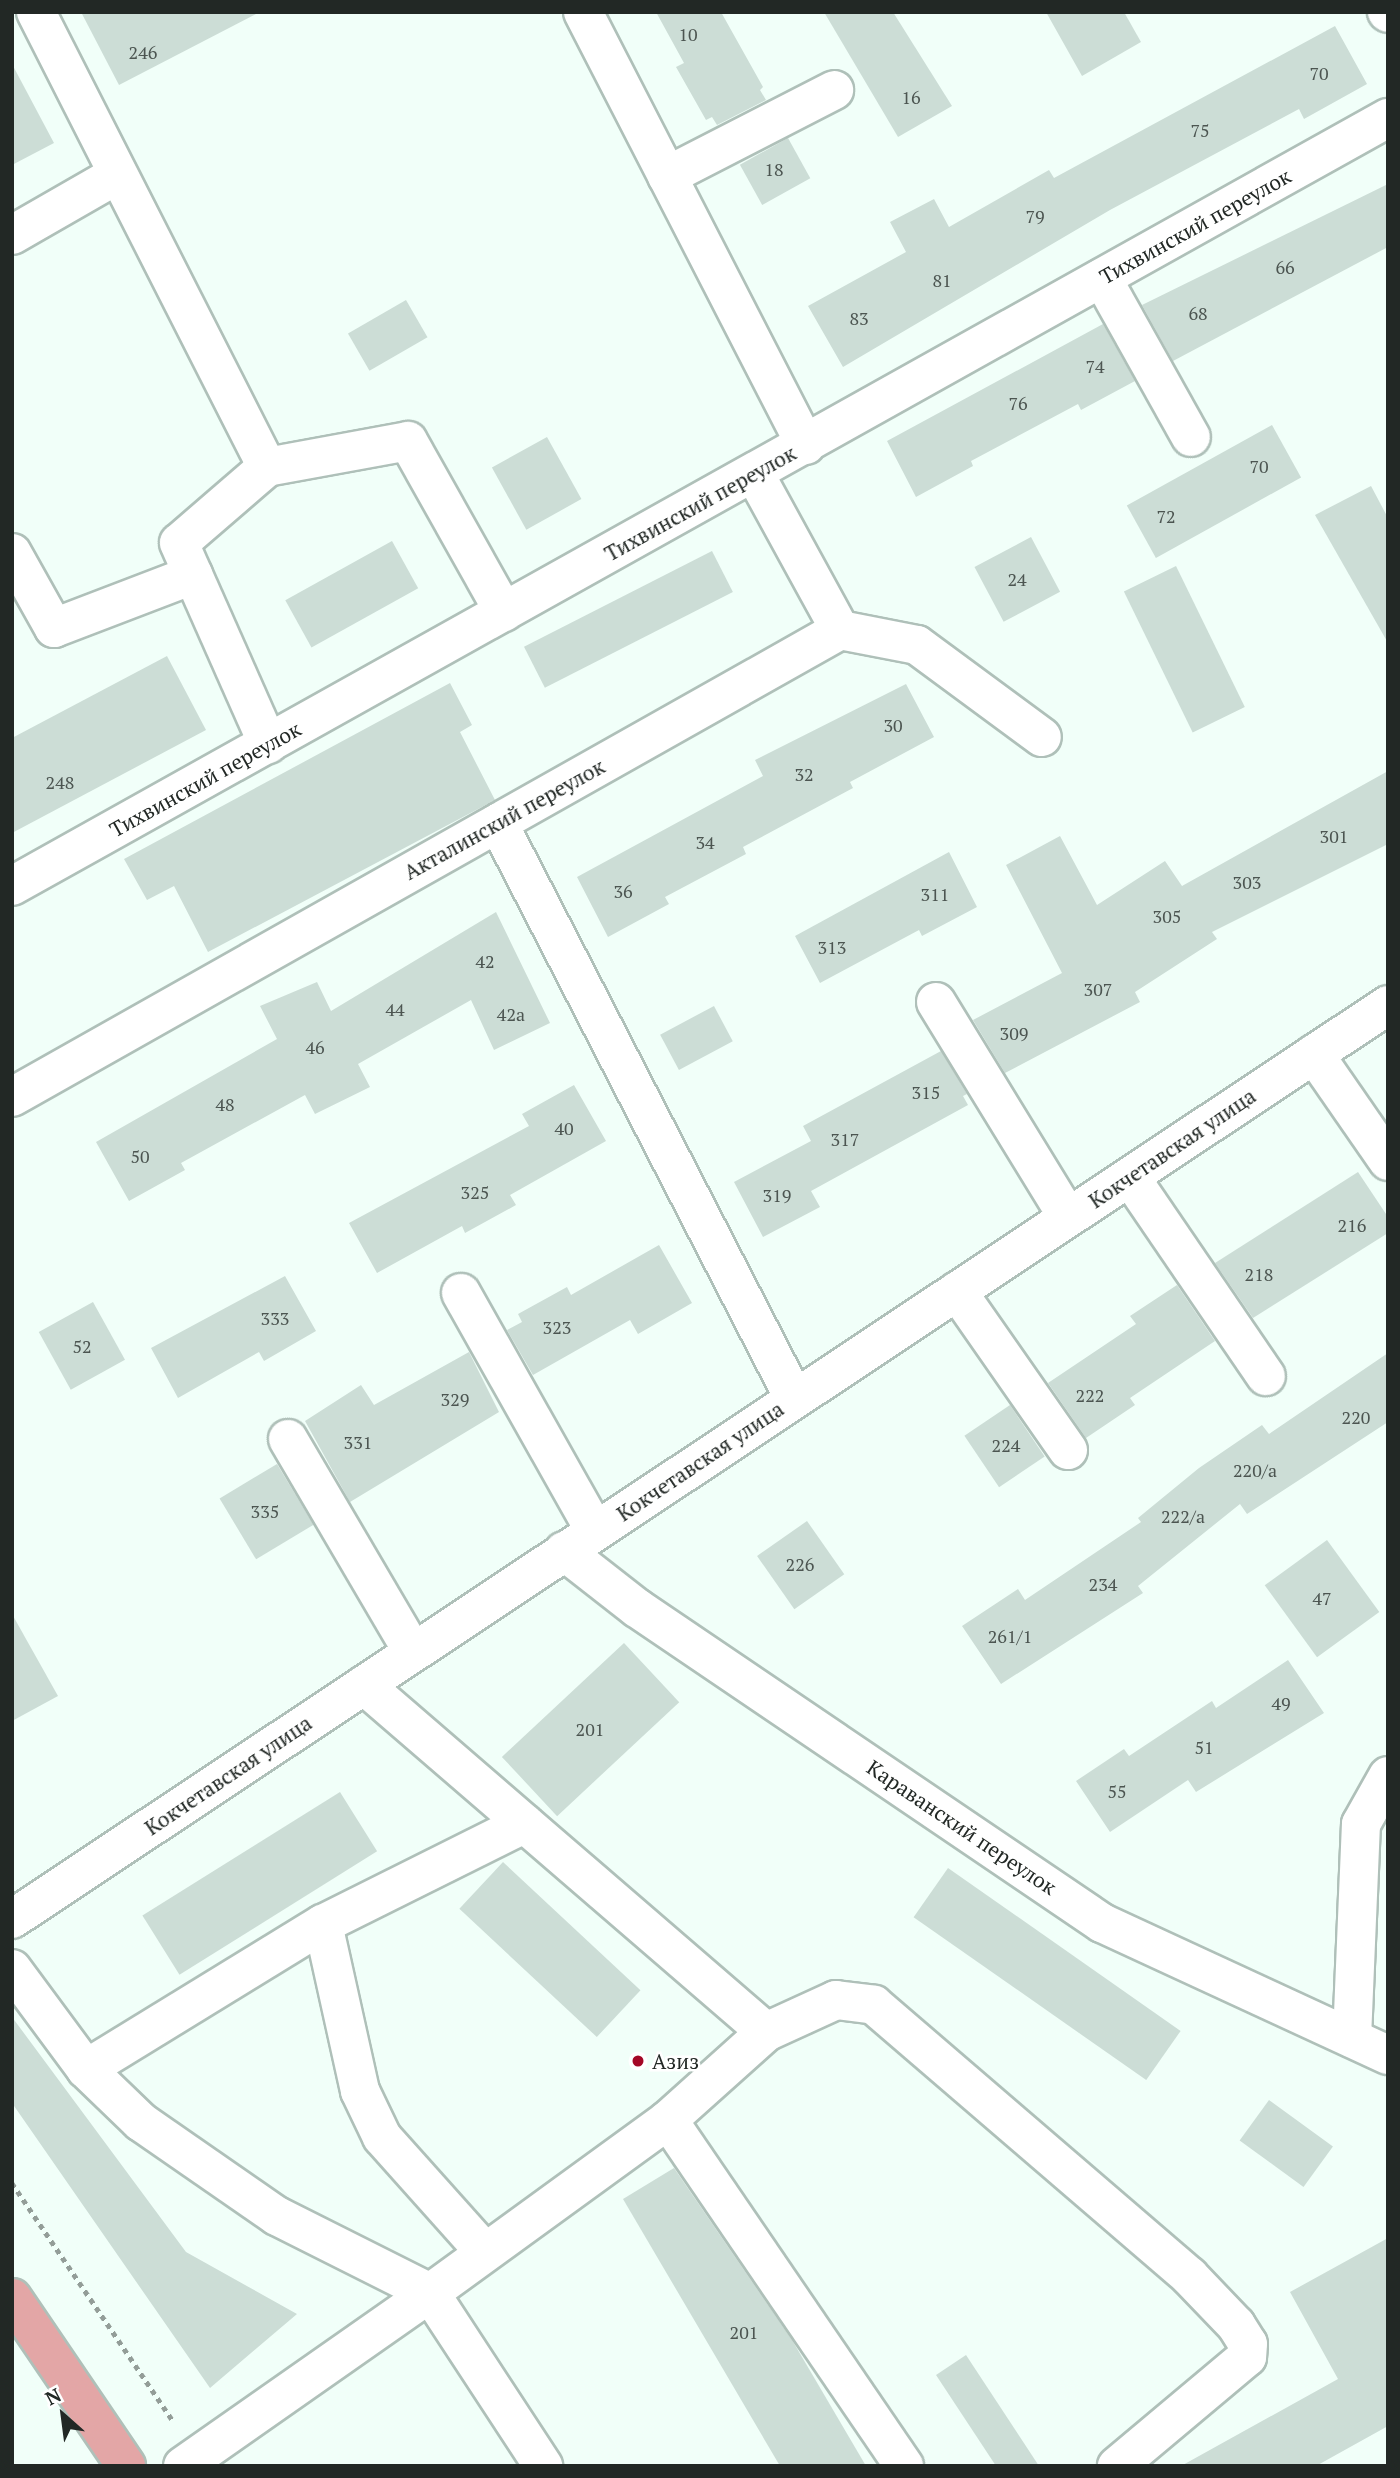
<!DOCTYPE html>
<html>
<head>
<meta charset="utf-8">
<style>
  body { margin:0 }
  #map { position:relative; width:1400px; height:2478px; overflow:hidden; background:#f1fff9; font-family:"PT Serif",serif }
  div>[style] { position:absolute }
  .building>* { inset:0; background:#ccddd6; transform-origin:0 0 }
  .path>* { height:4.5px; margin-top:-2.25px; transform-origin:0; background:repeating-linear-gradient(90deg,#939d98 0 5px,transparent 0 10px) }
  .roads { filter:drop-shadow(2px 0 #afc0b9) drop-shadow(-2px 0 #afc0b9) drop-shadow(0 2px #afc0b9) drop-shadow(0 -2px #afc0b9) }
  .minor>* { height:38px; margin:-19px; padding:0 19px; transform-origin:19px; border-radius:19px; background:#fff }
  .major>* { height:38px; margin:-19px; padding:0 19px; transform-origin:19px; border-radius:19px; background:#e3a6a6 }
  .dots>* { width:19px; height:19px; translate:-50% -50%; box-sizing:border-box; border:4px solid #fff; border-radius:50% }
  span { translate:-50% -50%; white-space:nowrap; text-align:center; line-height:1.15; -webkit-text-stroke:5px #fff; paint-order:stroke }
  .number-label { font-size:18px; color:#4c5551 }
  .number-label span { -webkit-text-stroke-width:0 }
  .street-label { font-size:21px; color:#222825 }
  .poi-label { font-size:21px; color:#222825 }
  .left { translate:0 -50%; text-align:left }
  .frame { position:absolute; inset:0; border:14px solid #222825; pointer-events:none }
  .north { position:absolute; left:28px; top:2380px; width:70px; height:70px; -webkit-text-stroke:5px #fff; paint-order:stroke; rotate:332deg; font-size:19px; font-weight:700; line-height:28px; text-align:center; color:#222825 }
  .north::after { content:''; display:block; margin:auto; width:24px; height:32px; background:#222825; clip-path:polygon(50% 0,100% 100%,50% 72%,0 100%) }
</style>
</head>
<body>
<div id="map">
  <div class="building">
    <i style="clip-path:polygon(81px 12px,260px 12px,119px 85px)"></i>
    <i style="clip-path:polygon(656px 12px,721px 12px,763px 87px,760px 90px,766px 100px,717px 125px,712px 117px,706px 120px,676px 67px,684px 63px)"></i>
    <i style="clip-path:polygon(824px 12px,893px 12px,952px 106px,898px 137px)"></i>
    <i style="clip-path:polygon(1046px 12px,1124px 12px,1141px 42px,1082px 76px)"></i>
    <i style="clip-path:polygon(1335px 26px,1367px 84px,1304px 119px,1299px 109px,1110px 210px,843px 367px,808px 306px,906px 252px,890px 222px,934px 199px,949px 227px,1049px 170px,1054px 178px)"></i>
    <i style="clip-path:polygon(12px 64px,54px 143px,12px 165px)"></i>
    <i style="left:788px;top:138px;width:46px;height:55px;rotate:61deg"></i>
    <i style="clip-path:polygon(1388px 184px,1388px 247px,1173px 361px,1142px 305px)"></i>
    <i style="left:406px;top:300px;width:43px;height:67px;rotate:60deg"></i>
    <i style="clip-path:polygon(1103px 324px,1135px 381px,1081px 410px,1078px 404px,971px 461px,973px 466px,916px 497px,887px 441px)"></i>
    <i style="left:1272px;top:425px;width:60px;height:166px;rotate:61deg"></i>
    <i style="left:547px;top:437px;width:71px;height:63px;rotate:61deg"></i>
    <i style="clip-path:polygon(1371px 486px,1388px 518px,1388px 643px,1315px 515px)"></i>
    <i style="left:1031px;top:537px;width:62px;height:64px;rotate:62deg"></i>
    <i style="left:392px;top:541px;width:54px;height:122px;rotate:61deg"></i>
    <i style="left:712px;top:551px;width:46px;height:211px;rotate:63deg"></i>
    <i style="left:1176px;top:566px;width:157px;height:58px;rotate:64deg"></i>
    <i style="clip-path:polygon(167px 656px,206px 730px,12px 833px,12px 738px)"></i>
    <i style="clip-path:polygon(450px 683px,472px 725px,460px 732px,495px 800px,208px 952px,174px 886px,147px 900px,124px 859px)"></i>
    <i style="clip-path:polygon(906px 684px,934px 737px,850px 782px,853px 788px,743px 847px,746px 854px,665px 897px,669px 904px,608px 937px,577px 877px,763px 776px,755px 760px)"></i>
    <i style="clip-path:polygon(1388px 771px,1388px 844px,1212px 932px,1217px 939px,1135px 992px,1140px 1002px,1005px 1073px,973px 1020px,1062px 973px,1006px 865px,1060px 836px,1097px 905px,1165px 861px,1182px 886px)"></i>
    <i style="clip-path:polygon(949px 852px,977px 907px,922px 936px,919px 930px,820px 983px,795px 936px)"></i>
    <i style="clip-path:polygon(496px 912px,550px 1023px,494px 1050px,471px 1000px,358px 1064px,370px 1087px,315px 1114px,305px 1095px,181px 1163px,185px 1170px,129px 1201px,96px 1142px,277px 1039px,260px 1006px,317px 982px,331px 1011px)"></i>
    <i style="left:714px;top:1006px;width:40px;height:61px;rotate:62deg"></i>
    <i style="clip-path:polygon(941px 1051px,967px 1094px,963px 1096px,968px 1105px,811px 1191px,820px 1207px,763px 1237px,734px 1182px,811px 1141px,803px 1126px)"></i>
    <i style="clip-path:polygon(574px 1085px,606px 1141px,510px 1195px,516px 1205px,465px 1233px,462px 1226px,377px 1273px,349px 1223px,529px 1126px,522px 1114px)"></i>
    <i style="clip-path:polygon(1358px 1172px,1388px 1217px,1388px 1233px,1253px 1318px,1215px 1263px)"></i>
    <i style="clip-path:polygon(659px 1245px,692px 1303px,638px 1334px,630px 1320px,533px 1375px,507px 1330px,522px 1322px,518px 1314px,567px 1287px,571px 1295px)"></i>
    <i style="clip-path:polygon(285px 1276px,316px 1331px,264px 1361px,259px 1352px,178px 1398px,151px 1348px)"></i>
    <i style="clip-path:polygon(1177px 1285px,1215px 1341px,1130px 1398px,1135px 1405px,1086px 1438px,1048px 1383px,1136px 1324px,1130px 1316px)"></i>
    <i style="left:93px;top:1302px;width:66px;height:62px;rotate:61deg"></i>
    <i style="clip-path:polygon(469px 1352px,499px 1412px,350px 1502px,305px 1421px,361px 1385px,374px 1405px)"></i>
    <i style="clip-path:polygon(1388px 1353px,1388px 1422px,1247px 1514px,1240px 1504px,1138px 1586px,1143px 1593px,1001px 1684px,962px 1626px,1018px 1589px,1025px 1600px,1141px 1522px,1138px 1518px,1199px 1468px,1262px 1425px,1269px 1434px)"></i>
    <i style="left:1010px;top:1405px;width:62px;height:55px;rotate:56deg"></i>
    <i style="left:277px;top:1464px;width:71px;height:67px;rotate:59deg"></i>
    <i style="left:807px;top:1521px;width:65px;height:61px;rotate:55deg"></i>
    <i style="left:1327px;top:1540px;width:89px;height:77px;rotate:54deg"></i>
    <i style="clip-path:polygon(12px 1614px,58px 1696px,12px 1721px)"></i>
    <i style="left:624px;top:1643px;width:81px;height:167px;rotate:47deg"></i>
    <i style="clip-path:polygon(1288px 1660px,1324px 1713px,1196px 1792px,1188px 1780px,1110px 1832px,1076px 1781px,1124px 1749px,1129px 1756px,1212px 1701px,1216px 1708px)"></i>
    <i style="left:340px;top:1792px;width:70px;height:233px;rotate:58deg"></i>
    <i style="left:503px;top:1862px;width:188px;height:64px;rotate:43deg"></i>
    <i style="left:948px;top:1868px;width:284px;height:60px;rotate:35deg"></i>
    <i style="clip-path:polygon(12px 2017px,186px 2252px,297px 2314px,210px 2388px,12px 2103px)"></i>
    <i style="left:1269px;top:2100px;width:79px;height:50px;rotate:36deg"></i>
    <i style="clip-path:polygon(674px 2168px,792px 2340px,866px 2466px,780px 2466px,623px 2199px)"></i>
    <i style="clip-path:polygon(1388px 2238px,1388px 2426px,1316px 2466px,1181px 2466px,1338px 2379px,1290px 2292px)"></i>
    <i style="clip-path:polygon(966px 2355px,1039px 2466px,996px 2466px,936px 2375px)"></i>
  </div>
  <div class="path">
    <i style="left:12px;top:2183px;width:287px;rotate:55.9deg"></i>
  </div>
  <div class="roads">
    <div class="minor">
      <i style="left:36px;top:12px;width:510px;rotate:63.08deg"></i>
      <i style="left:267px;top:467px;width:116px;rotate:139.2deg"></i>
      <i style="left:179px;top:543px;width:220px;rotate:66.1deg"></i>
      <i style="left:583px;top:12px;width:487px;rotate:62.8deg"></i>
      <i style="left:1387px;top:12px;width:1px;rotate:45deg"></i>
      <i style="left:667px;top:176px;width:188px;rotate:-27.2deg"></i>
      <i style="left:12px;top:235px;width:122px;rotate:-29.9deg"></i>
      <i style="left:1102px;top:278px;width:182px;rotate:60.8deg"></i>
      <i style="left:267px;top:467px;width:143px;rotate:-10.4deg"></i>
      <i style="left:408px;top:441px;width:196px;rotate:60.7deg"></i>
      <i style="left:12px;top:553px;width:86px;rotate:60.8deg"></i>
      <i style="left:54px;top:628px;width:149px;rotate:-20.9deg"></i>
      <i style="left:840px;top:630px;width:78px;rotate:11deg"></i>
      <i style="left:917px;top:645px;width:155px;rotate:36.4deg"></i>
      <i style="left:498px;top:823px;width:647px;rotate:62.76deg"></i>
      <i style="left:12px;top:886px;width:1576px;rotate:-29.17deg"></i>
      <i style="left:936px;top:1002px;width:252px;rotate:58.5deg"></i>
      <i style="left:1314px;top:1054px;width:130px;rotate:55.3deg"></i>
      <i style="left:12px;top:1097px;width:951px;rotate:-29.42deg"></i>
      <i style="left:840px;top:630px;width:179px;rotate:-118.7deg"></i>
      <i style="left:1130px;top:1177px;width:241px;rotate:55.7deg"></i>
      <i style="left:957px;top:1291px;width:194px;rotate:55.1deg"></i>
      <i style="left:461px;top:1293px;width:273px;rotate:60.6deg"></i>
      <i style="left:288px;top:1439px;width:247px;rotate:59.6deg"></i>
      <i style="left:564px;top:1551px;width:93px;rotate:38deg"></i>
      <i style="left:637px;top:1608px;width:562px;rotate:34.11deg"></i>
      <i style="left:1102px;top:1923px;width:315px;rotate:24.8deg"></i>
      <i style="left:364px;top:1685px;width:531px;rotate:40.8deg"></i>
      <i style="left:766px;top:2032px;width:132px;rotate:138.1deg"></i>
      <i style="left:12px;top:1919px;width:1652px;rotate:-33.59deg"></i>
      <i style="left:323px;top:1924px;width:171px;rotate:77.5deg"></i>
      <i style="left:360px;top:2091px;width:51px;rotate:64.4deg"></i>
      <i style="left:382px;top:2137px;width:154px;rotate:48.2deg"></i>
      <i style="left:12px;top:1969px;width:124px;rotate:53.5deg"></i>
      <i style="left:86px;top:2069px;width:76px;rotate:43.9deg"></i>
      <i style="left:141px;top:2122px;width:165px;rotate:34.7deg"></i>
      <i style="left:277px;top:2216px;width:171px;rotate:26.7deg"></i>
      <i style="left:430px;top:2293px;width:294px;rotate:-36deg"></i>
      <i style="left:668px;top:2120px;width:419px;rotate:55.7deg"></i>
      <i style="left:766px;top:2032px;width:77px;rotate:-24.6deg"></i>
      <i style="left:836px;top:2000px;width:38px;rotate:7deg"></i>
      <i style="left:874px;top:2005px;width:416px;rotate:40.7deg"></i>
      <i style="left:1189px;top:2276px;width:68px;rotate:46.2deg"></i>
      <i style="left:1236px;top:2325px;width:22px;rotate:58deg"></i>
      <i style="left:1248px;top:2344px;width:13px;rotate:94deg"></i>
      <i style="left:1247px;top:2357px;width:170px;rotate:140deg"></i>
      <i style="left:1352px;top:2038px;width:214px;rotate:-87.6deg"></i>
      <i style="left:1361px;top:1824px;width:55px;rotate:-60.6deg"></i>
      <i style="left:86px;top:2069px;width:278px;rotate:-31.5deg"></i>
      <i style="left:323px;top:1924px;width:225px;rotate:-26.5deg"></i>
      <i style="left:183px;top:2466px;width:302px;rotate:-35deg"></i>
      <i style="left:430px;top:2293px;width:207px;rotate:56.8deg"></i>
    </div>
    <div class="major">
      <i style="left:12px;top:2298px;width:203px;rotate:55.8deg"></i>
    </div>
  </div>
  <div class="dots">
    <i style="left:638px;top:2061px;background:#a40726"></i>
  </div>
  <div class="number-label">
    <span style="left:688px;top:34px">10</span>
    <span style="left:143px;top:52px">246</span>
    <span style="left:1319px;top:73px">70</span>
    <span style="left:911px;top:97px">16</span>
    <span style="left:1200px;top:130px">75</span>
    <span style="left:774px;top:169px">18</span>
    <span style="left:1035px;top:216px">79</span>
    <span style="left:1285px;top:267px">66</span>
    <span style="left:942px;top:280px">81</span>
    <span style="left:1198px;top:313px">68</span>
    <span style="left:859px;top:318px">83</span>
    <span style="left:1095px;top:366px">74</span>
    <span style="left:1018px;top:403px">76</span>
    <span style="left:1259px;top:466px">70</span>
    <span style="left:1166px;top:516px">72</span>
    <span style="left:1017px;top:579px">24</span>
    <span style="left:893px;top:725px">30</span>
    <span style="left:804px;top:774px">32</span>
    <span style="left:60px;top:782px">248</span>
    <span style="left:1334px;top:836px">301</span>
    <span style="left:705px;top:842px">34</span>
    <span style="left:1247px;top:882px">303</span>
    <span style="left:623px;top:891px">36</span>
    <span style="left:935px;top:894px">311</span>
    <span style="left:1167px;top:916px">305</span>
    <span style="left:832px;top:947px">313</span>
    <span style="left:485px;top:961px">42</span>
    <span style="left:1098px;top:989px">307</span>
    <span style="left:395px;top:1009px">44</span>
    <span style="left:511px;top:1014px">42а</span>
    <span style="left:1014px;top:1033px">309</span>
    <span style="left:315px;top:1047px">46</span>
    <span style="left:926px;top:1092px">315</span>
    <span style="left:225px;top:1104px">48</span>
    <span style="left:564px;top:1128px">40</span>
    <span style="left:845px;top:1139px">317</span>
    <span style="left:140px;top:1156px">50</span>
    <span style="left:475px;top:1192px">325</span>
    <span style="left:777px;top:1195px">319</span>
    <span style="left:1352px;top:1225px">216</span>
    <span style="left:1259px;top:1274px">218</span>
    <span style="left:275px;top:1318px">333</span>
    <span style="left:557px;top:1327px">323</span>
    <span style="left:82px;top:1346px">52</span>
    <span style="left:1090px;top:1395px">222</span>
    <span style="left:455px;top:1399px">329</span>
    <span style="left:1356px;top:1417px">220</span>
    <span style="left:358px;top:1442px">331</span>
    <span style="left:1006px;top:1445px">224</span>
    <span style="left:1255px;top:1470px">220/а</span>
    <span style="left:265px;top:1511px">335</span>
    <span style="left:1183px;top:1516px">222/а</span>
    <span style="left:800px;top:1564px">226</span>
    <span style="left:1103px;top:1584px">234</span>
    <span style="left:1322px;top:1598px">47</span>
    <span style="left:1010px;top:1636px">261/1</span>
    <span style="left:1281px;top:1703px">49</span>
    <span style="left:590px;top:1729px">201</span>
    <span style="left:1204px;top:1747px">51</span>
    <span style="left:1117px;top:1791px">55</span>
    <span style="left:744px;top:2332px">201</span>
  </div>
  <div class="street-label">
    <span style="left:1195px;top:226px;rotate:-29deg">Тихвинский переулок</span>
    <span style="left:700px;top:503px;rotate:-29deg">Тихвинский переулок</span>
    <span style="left:205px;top:779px;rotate:-29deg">Тихвинский переулок</span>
    <span style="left:504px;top:819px;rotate:-29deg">Акталинский переулок</span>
    <span style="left:1172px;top:1148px;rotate:-34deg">Кокчетавская улица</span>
    <span style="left:700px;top:1461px;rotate:-34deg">Кокчетавская улица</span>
    <span style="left:228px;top:1775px;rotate:-34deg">Кокчетавская улица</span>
    <span style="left:962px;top:1827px;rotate:34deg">Караванский переулок</span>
  </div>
  <div class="poi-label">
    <span class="left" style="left:652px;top:2061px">Азиз</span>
  </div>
  <div class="frame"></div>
  <div class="north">N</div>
</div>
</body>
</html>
